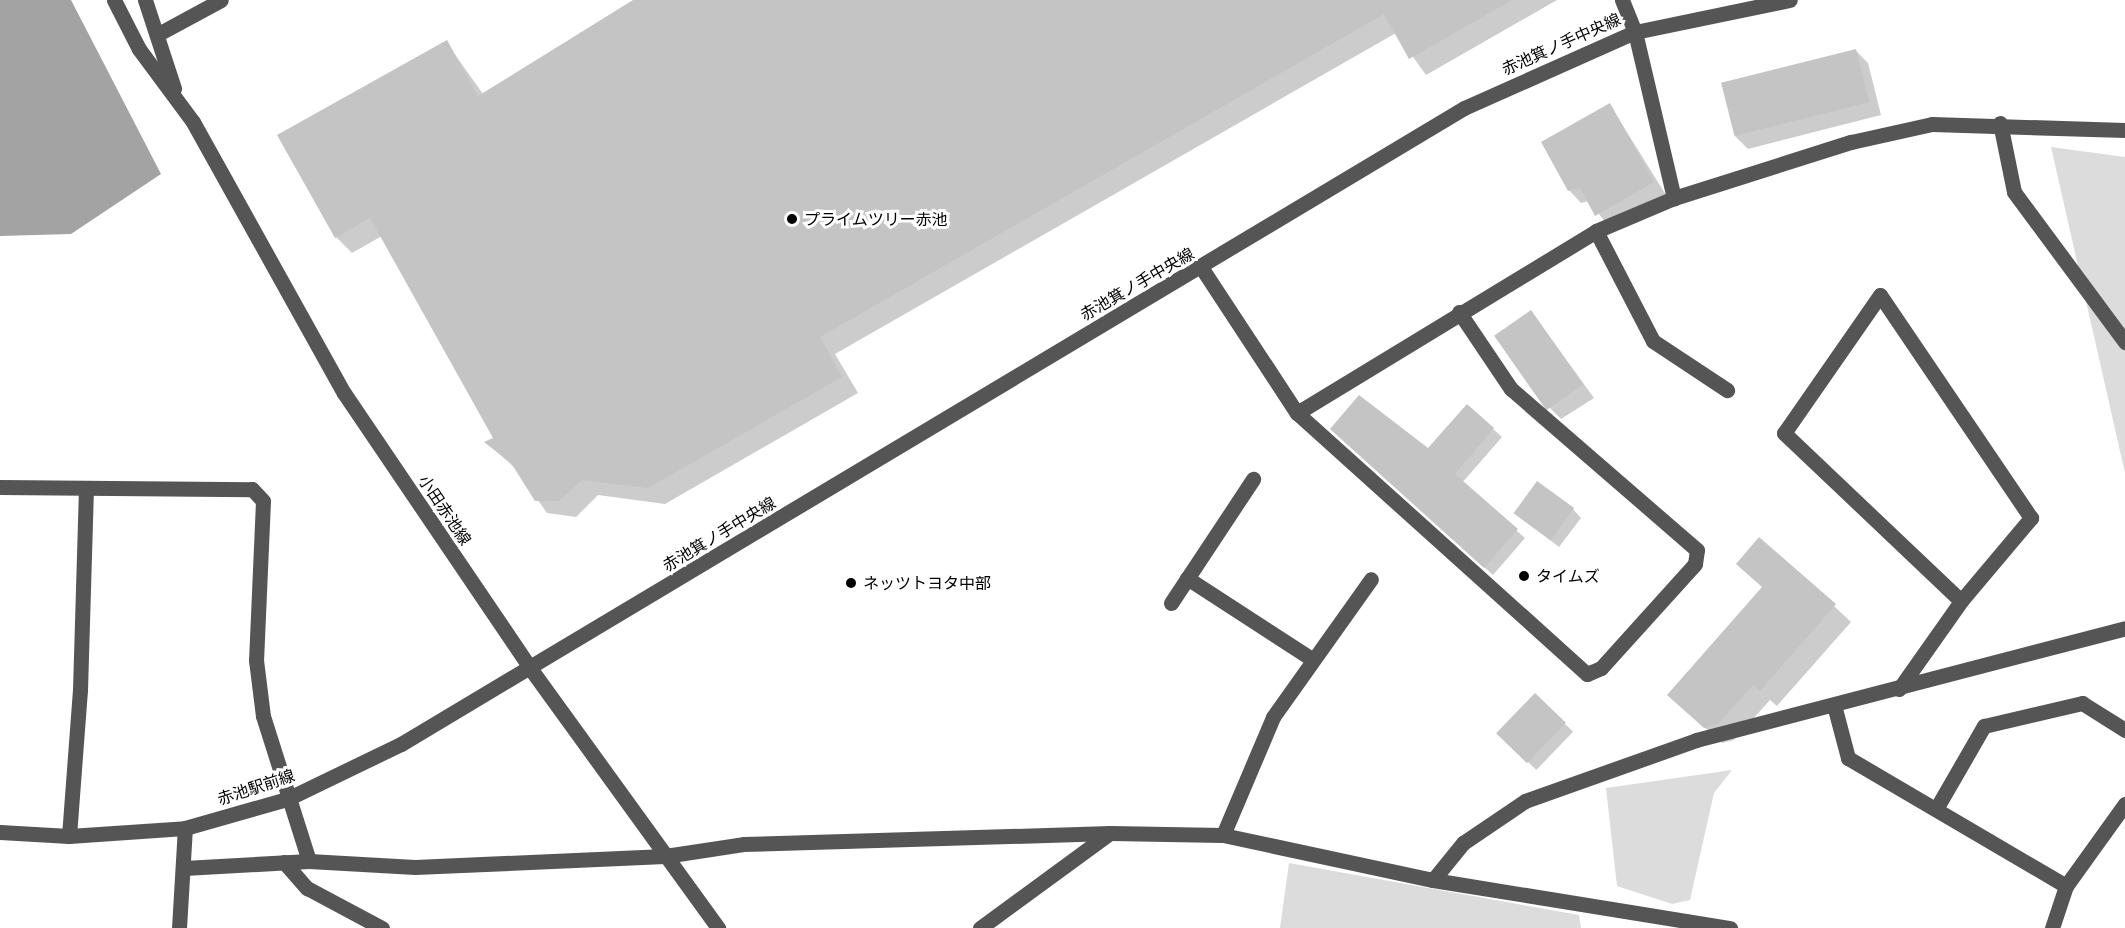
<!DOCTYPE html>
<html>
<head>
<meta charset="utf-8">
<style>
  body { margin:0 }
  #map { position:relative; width:2125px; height:928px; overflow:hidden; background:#fff; font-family:Barlow,"Noto Sans JP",sans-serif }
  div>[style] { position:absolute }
  .green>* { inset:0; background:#dcdcdc }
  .water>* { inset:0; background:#a3a3a3 }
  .shadow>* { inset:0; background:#0003; transform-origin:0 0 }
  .building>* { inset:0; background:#c4c4c4; transform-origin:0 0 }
  .minor>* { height:15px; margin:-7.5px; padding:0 7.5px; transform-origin:7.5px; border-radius:7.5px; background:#555 }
  .dots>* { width:16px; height:16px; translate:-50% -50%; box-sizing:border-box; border:3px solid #fff; border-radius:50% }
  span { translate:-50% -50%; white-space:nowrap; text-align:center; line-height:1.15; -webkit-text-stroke:6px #fff; paint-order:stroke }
  .street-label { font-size:16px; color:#000 }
  .poi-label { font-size:16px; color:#000 }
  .left { translate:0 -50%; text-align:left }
</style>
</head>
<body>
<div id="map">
  <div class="green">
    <i style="clip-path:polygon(2051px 147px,2125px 157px,2125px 473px)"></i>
    <i style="clip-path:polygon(1732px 770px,1714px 793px,1690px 900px,1672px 904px,1617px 886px,1606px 788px)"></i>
    <i style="clip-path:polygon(1289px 863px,1579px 915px,1581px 928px,1280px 928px)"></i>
  </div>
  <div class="water">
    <i style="clip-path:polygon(0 0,71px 0,161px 174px,71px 234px,0 236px)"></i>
  </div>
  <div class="shadow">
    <i style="clip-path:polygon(636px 0,1557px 0,1426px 75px,1396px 33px,835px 354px,858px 393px,665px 504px,598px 495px,576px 517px,547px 513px,515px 468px,487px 443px,495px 438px,382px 236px,352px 253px,336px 237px,446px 42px,483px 94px)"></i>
    <i style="clip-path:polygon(1855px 50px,1868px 63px,1881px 115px,1748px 149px,1735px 136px)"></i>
    <i style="clip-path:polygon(1610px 105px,1666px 195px,1609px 227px,1589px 201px,1581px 203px,1569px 190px)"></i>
    <i style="clip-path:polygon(1531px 311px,1594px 398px,1561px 419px,1549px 407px)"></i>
    <i style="clip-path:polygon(1467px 406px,1502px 437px,1462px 483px,1525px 538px,1493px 575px,1340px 437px,1429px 450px)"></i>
    <i style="clip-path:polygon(1573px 509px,1581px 518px,1559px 547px,1515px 513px)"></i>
    <i style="clip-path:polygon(1834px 606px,1851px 622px,1777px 706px,1770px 700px,1734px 740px,1722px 743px,1669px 695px)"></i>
    <i style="left:1535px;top:695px;width:53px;height:53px;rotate:44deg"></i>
  </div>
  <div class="building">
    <i style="clip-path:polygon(633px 0,1512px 0,1409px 59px,1384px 14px,820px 337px,842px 377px,648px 488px,582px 480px,559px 501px,535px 501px,511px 463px,484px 442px,493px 438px,370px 218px,335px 238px,277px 135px,447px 40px,478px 96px)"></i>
    <i style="left:1856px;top:49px;width:55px;height:139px;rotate:76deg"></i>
    <i style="clip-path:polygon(1610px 103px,1654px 182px,1595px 216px,1580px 188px,1568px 191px,1541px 142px)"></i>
    <i style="left:1531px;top:310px;width:91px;height:45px;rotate:55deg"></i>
    <i style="clip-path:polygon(1359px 395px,1428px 448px,1467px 404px,1494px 428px,1455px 474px,1518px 529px,1484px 568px,1330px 429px)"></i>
    <i style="left:1537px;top:481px;width:46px;height:40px;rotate:36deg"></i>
    <i style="clip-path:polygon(1759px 537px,1836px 604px,1760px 691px,1753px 685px,1718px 724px,1704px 728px,1667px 695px,1762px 587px,1736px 564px)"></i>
    <i style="left:1535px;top:693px;width:43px;height:56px;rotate:44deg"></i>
  </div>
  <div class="minor">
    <i style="left:114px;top:0;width:55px;rotate:63deg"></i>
    <i style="left:139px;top:49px;width:91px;rotate:53.5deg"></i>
    <i style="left:193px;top:122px;width:310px;rotate:60.9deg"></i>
    <i style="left:344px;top:393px;width:332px;rotate:55.9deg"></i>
    <i style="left:530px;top:668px;width:321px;rotate:54.1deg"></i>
    <i style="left:145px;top:0;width:93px;rotate:71.8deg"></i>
    <i style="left:1622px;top:0;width:35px;rotate:68deg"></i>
    <i style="left:1635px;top:32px;width:171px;rotate:76.8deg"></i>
    <i style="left:160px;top:33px;width:69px;rotate:-28.4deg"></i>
    <i style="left:2000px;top:123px;width:70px;rotate:78.5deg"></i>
    <i style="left:2014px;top:192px;width:187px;rotate:53.5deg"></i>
    <i style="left:1596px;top:231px;width:124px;rotate:62.6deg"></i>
    <i style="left:1653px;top:341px;width:89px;rotate:33.5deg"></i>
    <i style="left:1201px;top:267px;width:175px;rotate:56.7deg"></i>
    <i style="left:1297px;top:413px;width:350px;rotate:-31.3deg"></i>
    <i style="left:1596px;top:231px;width:85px;rotate:-22.9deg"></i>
    <i style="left:1674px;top:198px;width:186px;rotate:-17.6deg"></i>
    <i style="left:1851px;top:142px;width:83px;rotate:-12.5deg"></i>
    <i style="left:1932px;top:124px;width:193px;rotate:1.8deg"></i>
    <i style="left:1297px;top:413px;width:390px;rotate:42deg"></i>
    <i style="left:1587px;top:674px;width:15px;rotate:-23deg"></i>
    <i style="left:1601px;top:668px;width:140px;rotate:-47.9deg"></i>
    <i style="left:1695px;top:564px;width:14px;rotate:-82deg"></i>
    <i style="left:1697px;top:550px;width:246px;rotate:-139.1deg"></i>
    <i style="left:1511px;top:389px;width:93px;rotate:-124deg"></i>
    <i style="left:0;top:487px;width:252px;rotate:0.5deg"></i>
    <i style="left:252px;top:489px;width:16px;rotate:47deg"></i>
    <i style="left:263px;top:501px;width:159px;rotate:92.5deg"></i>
    <i style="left:256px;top:660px;width:56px;rotate:82.9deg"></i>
    <i style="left:263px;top:716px;width:152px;rotate:72.4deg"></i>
    <i style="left:1187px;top:578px;width:147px;rotate:33deg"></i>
    <i style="left:1171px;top:603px;width:149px;rotate:-56.5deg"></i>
    <i style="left:1899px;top:689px;width:108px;rotate:-54.8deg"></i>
    <i style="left:1961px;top:601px;width:109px;rotate:-49.9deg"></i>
    <i style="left:2031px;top:518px;width:269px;rotate:-124.1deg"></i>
    <i style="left:1880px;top:295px;width:168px;rotate:124.8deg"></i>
    <i style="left:1784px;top:433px;width:244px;rotate:43.5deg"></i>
    <i style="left:1834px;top:705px;width:55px;rotate:75.2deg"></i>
    <i style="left:1848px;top:758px;width:253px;rotate:30.4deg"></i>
    <i style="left:1936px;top:809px;width:96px;rotate:-60deg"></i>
    <i style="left:1984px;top:726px;width:101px;rotate:-13.2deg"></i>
    <i style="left:2082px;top:703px;width:51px;rotate:32.1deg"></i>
    <i style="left:0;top:832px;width:69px;rotate:3.3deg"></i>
    <i style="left:69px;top:836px;width:116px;rotate:-3.9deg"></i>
    <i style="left:185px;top:828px;width:106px;rotate:-15.9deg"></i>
    <i style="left:287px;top:799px;width:127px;rotate:-25.8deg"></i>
    <i style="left:401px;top:744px;width:1239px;rotate:-30.89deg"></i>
    <i style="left:1464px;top:108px;width:187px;rotate:-24deg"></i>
    <i style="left:1635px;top:32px;width:158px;rotate:-11.7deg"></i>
    <i style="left:1223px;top:835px;width:128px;rotate:-67deg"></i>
    <i style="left:1273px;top:717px;width:169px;rotate:-54.6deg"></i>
    <i style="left:69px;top:836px;width:146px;rotate:-85.7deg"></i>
    <i style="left:80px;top:690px;width:202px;rotate:-88.3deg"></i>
    <i style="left:284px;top:862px;width:35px;rotate:49deg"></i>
    <i style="left:307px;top:888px;width:85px;rotate:28.1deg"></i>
    <i style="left:184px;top:868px;width:125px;rotate:-3.2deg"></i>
    <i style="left:309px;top:861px;width:106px;rotate:3.2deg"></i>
    <i style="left:415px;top:867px;width:250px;rotate:-2.5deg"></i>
    <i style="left:665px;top:856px;width:79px;rotate:-8.7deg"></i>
    <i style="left:743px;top:844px;width:367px;rotate:-1.7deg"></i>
    <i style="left:1110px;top:833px;width:113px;rotate:1deg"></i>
    <i style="left:1223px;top:835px;width:215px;rotate:12.1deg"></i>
    <i style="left:1433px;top:880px;width:301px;rotate:9.2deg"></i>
    <i style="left:1433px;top:880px;width:48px;rotate:-51deg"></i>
    <i style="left:1463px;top:843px;width:75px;rotate:-34.1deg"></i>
    <i style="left:1525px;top:801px;width:182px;rotate:-19.6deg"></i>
    <i style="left:1696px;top:740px;width:443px;rotate:-14.6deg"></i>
    <i style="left:179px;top:928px;width:100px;rotate:-86.6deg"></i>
    <i style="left:980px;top:928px;width:161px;rotate:-36.2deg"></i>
    <i style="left:2052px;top:928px;width:44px;rotate:-71.6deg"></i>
    <i style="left:2066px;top:886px;width:101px;rotate:-54.3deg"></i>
  </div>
  <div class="dots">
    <i style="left:792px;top:219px;background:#000"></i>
    <i style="left:1524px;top:576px;background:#000"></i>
    <i style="left:851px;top:583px;background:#000"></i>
  </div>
  <div class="street-label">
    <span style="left:1561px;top:44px;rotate:-24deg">赤池箕ノ手中央線</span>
    <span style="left:1137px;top:284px;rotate:-30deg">赤池箕ノ手中央線</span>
    <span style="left:445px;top:510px;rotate:56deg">小田赤池線</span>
    <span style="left:719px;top:534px;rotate:-31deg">赤池箕ノ手中央線</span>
    <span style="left:256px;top:787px;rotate:-18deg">赤池駅前線</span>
  </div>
  <div class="poi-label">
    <span class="left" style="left:804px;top:219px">プライムツリー赤池</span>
    <span class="left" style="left:1536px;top:576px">タイムズ</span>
    <span class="left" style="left:863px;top:583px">ネッツトヨタ中部</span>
  </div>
</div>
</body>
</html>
